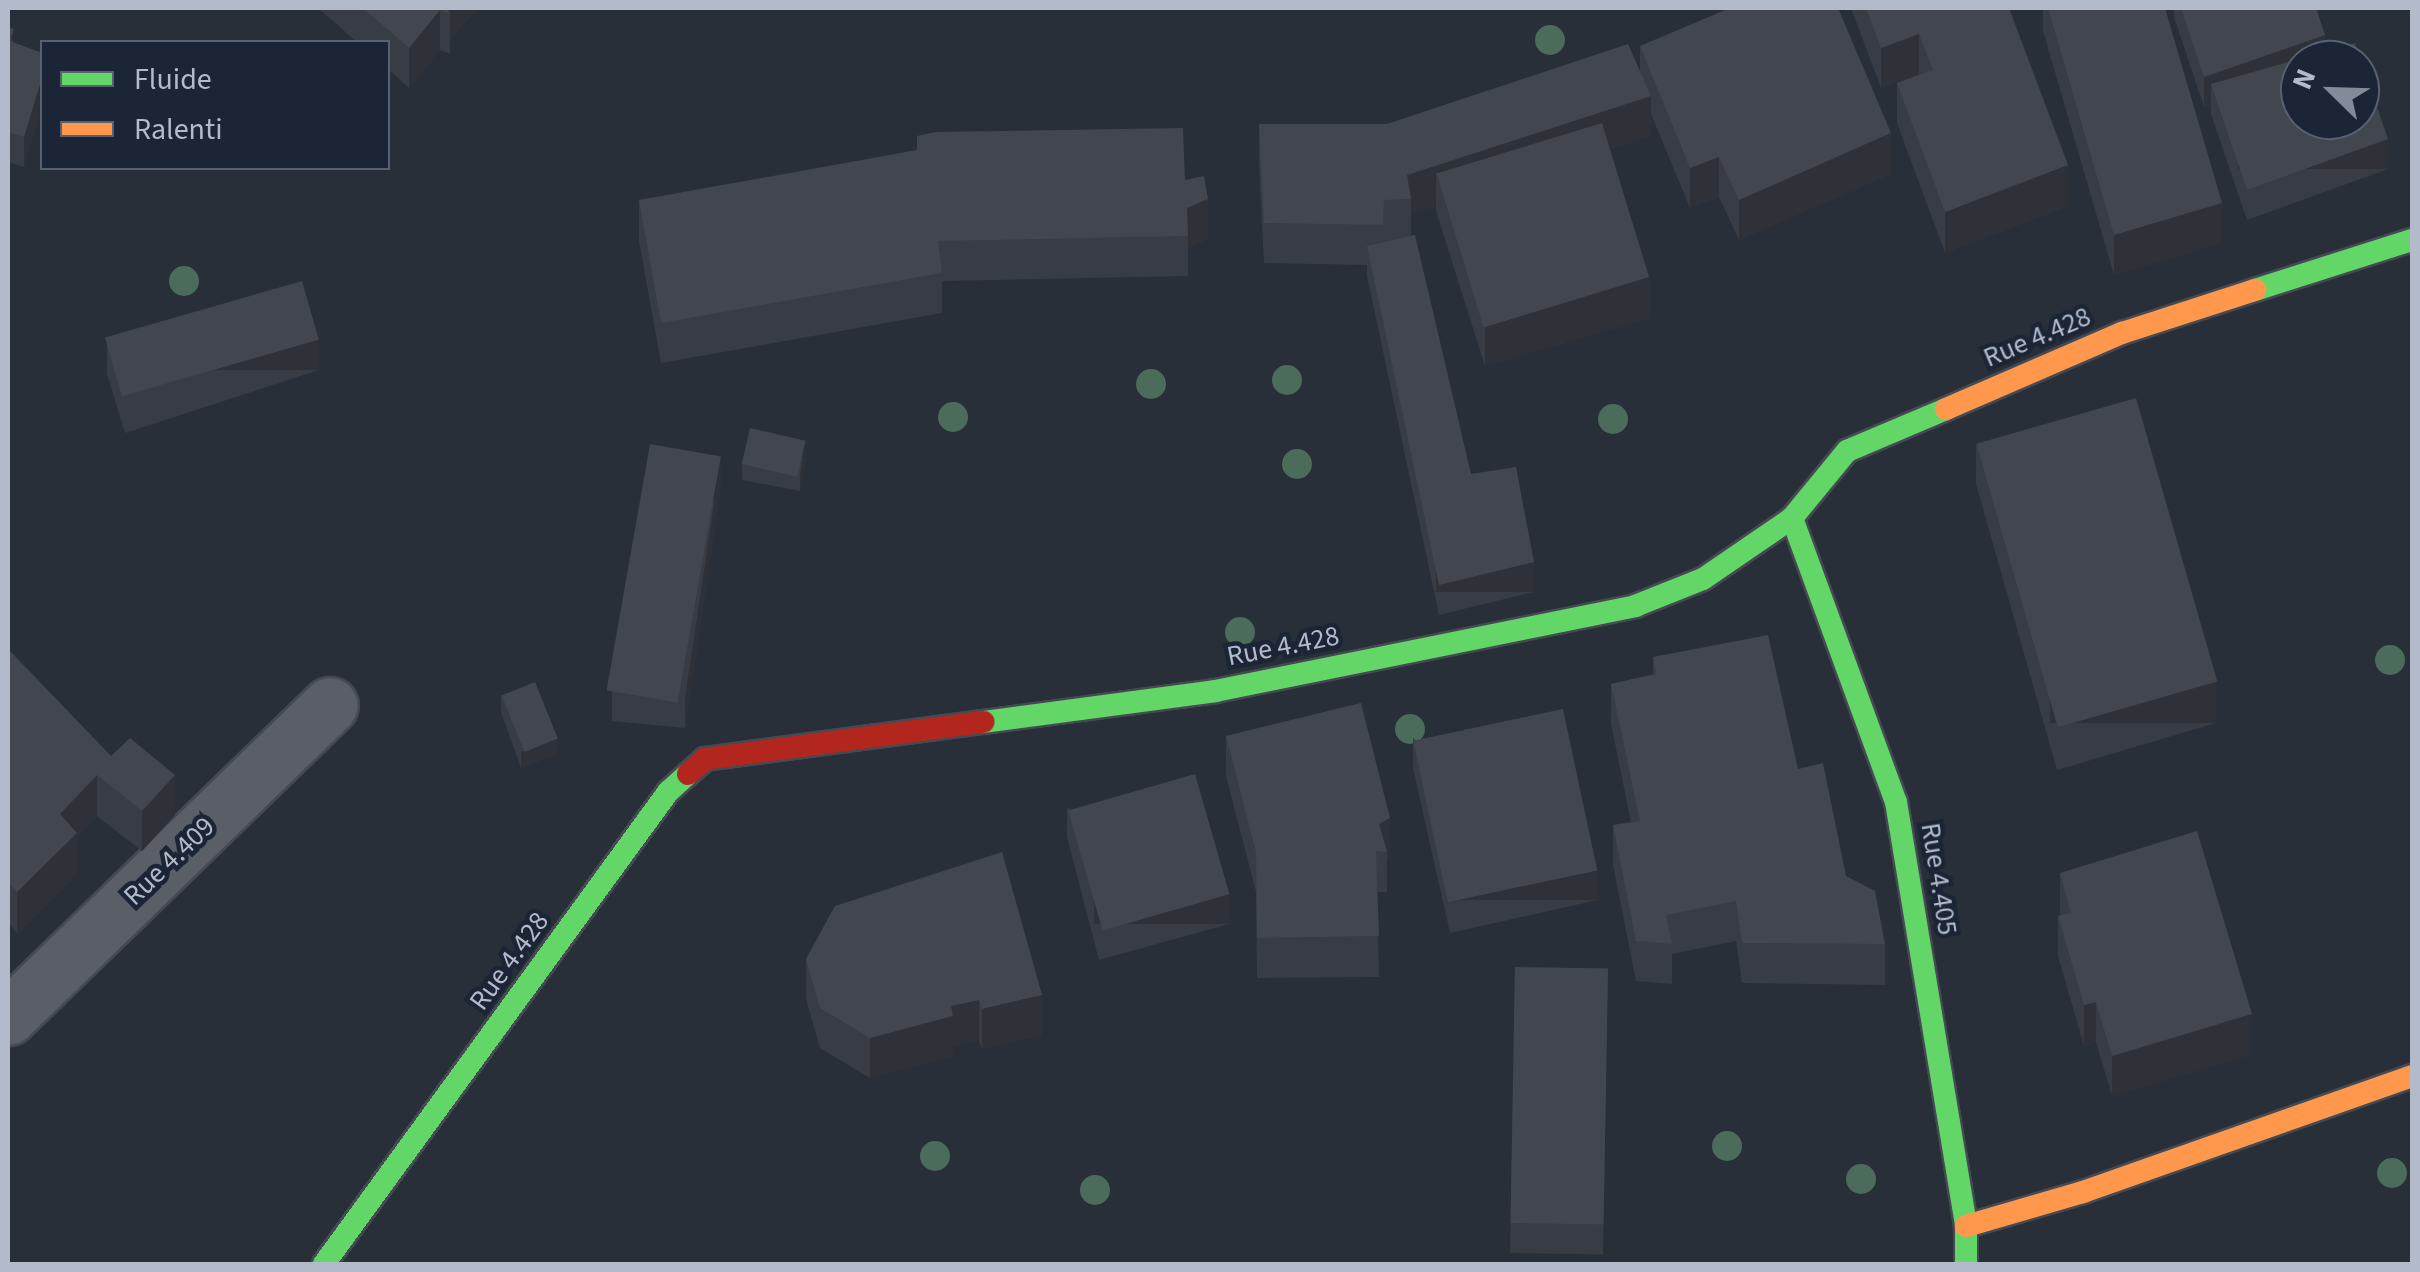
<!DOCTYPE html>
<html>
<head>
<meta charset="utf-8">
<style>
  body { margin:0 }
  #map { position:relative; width:2420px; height:1272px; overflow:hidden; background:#292f39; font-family:"Source Sans 3",sans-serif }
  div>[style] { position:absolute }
  .roads { filter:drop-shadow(2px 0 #454a52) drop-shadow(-2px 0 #454a52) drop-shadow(0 2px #454a52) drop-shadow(0 -2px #454a52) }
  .street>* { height:55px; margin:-27.5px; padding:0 27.5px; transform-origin:27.5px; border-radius:27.5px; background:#595e67 }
  .fast>* { height:22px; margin:-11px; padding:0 11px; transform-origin:11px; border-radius:11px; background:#63d668 }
  .slow>* { height:22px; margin:-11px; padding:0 11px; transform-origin:11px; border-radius:11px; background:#ff974d }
  .jam>* { height:22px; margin:-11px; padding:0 11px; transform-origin:11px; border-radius:11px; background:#b3261e }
  .trees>* { width:30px; height:30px; margin:-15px; border-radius:50%; background:#4b6c5b }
  .wall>* { inset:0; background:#383c44; transform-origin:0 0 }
  .shaded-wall>* { inset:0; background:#2e3137; transform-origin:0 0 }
  .building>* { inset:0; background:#41464f; transform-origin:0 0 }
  span { translate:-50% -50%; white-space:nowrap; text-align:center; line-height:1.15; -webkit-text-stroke:9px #1b2535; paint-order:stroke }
  .street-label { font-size:28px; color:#b3bbcb }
  .frame { position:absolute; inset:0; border:10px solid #b3bbcb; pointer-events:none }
  .legend { position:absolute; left:40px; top:40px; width:350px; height:130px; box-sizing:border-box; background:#1b2535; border:2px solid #586171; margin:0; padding:12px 18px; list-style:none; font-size:30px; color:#b3bbcb }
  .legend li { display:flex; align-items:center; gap:20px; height:50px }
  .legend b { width:50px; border:2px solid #586171 }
  .north { position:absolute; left:2280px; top:40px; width:100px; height:100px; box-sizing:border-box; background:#1b2535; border:2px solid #586171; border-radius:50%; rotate:293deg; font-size:28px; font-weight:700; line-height:40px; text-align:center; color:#b3bbcb }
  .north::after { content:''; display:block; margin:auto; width:35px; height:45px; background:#838a98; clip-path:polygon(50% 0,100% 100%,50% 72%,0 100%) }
</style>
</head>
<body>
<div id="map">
  <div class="roads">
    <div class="street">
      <i style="left:8px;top:1017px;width:448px;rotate:-44.1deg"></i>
    </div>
    <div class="fast">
      <i style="left:2255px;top:290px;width:165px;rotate:-17.7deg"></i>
      <i style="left:1792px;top:518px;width:302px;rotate:69.9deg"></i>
      <i style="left:1896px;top:802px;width:430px;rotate:80.6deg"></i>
      <i style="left:1966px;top:1226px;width:38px;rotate:90deg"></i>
      <i style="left:984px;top:722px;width:233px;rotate:-7.6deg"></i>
      <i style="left:1215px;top:691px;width:429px;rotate:-11.4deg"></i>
      <i style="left:1635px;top:606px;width:73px;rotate:-21.7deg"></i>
      <i style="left:1703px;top:579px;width:108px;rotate:-34.4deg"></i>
      <i style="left:1792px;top:518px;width:87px;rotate:-50.6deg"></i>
      <i style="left:1847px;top:451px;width:108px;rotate:-23deg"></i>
      <i style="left:324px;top:1264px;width:584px;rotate:-53.91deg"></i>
      <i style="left:668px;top:792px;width:27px;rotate:-42deg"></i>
    </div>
    <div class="slow">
      <i style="left:1946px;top:409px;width:192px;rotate:-23.4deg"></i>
      <i style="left:2122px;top:333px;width:140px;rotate:-17.9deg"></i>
      <i style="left:1966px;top:1226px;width:122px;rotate:-16.2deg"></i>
      <i style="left:2083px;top:1192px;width:349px;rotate:-19.4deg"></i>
    </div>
    <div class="jam">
      <i style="left:688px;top:774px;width:23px;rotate:-41deg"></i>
      <i style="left:705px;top:759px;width:281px;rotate:-7.6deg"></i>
    </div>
  </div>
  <div class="trees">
    <i style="left:1550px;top:40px"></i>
    <i style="left:184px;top:281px"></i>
    <i style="left:1287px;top:380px"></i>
    <i style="left:1151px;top:384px"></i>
    <i style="left:953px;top:417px"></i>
    <i style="left:1613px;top:419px"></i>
    <i style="left:1297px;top:464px"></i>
    <i style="left:1240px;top:632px"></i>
    <i style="left:2390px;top:660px"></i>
    <i style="left:1410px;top:729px"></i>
    <i style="left:1727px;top:1146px"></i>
    <i style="left:935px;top:1156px"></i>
    <i style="left:2392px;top:1173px"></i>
    <i style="left:1861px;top:1179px"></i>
    <i style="left:1095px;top:1190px"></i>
  </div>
  <div class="wall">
    <i style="clip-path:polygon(318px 8px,478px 8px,450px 39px,450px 54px,440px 50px,409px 88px,388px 69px,388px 42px,357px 42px)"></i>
    <i style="clip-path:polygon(1851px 8px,2009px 8px,2068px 206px,1945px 253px,1897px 123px,1897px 83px,1919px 74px,1881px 88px)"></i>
    <i style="clip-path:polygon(2043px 8px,2165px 8px,2222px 243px,2114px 275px,2043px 31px)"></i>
    <i style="clip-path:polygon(2174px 8px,2316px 8px,2325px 52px,2388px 169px,2247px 220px,2211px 114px,2211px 105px,2204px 107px,2174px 17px)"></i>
    <i style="clip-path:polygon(8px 27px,14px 43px,42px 53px,24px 167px,8px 162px)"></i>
    <i style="clip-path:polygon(1640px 46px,1891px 174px,1739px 240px,1719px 197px,1690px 208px,1651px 114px,1651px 136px,1610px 149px,1650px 318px,1485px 366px,1436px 211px,1436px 206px,1411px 214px,1411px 236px,1471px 474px,1534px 592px,1439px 615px,1367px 276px,1367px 265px,1264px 263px,1259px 164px,1259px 124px,1387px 124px,1640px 71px)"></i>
    <i style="clip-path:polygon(1185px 180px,1208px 239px,1188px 248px,1188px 276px,942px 281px,942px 313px,661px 363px,639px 241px,639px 200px)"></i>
    <i style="clip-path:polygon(107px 344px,319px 370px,125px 433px,107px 374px)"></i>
    <i style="clip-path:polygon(1976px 444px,2216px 723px,2057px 770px,1976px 484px)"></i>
    <i style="clip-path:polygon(806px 457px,800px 491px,742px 480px,742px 464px)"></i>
    <i style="clip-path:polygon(721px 487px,685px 728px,612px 721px,612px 691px)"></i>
    <i style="clip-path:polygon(8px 649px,111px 756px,175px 815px,142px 851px,97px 816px,77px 837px,77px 873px,17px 933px,8px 922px)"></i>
    <i style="clip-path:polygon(1653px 657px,1798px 769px,1846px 876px,1885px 944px,1885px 985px,1742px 983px,1736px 941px,1672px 954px,1672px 984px,1636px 981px,1613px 865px,1613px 825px,1631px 822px,1611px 724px,1611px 684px,1653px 674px)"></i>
    <i style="clip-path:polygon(501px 695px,558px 754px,521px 768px,501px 712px)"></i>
    <i style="clip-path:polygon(1361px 703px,1390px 858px,1387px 860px,1387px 892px,1377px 892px,1379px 977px,1257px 978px,1256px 892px,1226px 776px,1226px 736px)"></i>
    <i style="clip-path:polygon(1413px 738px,1598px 900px,1450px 933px,1413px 768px)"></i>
    <i style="clip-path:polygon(1067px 807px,1229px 924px,1099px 960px,1067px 837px)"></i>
    <i style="clip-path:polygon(2060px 873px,2252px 1054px,2112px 1096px,2096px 1042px,2084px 1046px,2058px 956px,2058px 916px,2060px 915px)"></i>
    <i style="clip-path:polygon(835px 906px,1042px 1035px,982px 1049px,979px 1040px,953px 1046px,953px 1056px,870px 1078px,820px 1048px,806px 999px,806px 959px)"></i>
    <i style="left:1515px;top:967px;width:93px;height:286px;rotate:1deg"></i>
  </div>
  <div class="shaded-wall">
    <i style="clip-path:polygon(446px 8px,478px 8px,450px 39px,450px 14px)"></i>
    <i style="clip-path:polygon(440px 10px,440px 50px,409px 88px,409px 48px)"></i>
    <i style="clip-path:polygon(1919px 34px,1919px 74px,1881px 88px,1881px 48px)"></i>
    <i style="clip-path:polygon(2325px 35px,2325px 60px,2211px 84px,2211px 105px,2204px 107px,2204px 77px)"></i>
    <i style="clip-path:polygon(42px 78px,42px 108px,24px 167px,24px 137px)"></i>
    <i style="clip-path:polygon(1651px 96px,1651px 136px,1446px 203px,1436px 171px,1436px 206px,1411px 214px,1411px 199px,1407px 175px)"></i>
    <i style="clip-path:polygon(1891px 133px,1891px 174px,1739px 240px,1739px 200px)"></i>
    <i style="left:2388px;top:139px;width:30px;height:150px;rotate:90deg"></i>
    <i style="clip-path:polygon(1719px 157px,1719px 197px,1690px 208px,1690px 168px)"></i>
    <i style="clip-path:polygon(2068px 165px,2068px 206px,1945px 253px,1945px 212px)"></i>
    <i style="clip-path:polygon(1208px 199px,1208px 239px,1188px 248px,1187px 208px)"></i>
    <i style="clip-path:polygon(2222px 203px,2222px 243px,2114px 275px,2114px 235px)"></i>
    <i style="clip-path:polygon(1650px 277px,1650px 318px,1485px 366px,1485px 326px)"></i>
    <i style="left:319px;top:340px;width:30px;height:204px;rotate:90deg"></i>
    <i style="clip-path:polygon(806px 441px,806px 457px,800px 491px,800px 474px)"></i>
    <i style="clip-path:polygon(721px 457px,721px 487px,685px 728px,685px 698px)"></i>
    <i style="left:1534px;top:562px;width:30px;height:98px;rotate:90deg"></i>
    <i style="left:2216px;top:682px;width:41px;height:166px;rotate:90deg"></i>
    <i style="clip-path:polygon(558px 738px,558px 754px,521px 768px,521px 752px)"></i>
    <i style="clip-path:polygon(97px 775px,97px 816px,77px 837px,77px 873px,17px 933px,17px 892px,60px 814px)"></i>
    <i style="clip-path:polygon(175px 775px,175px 815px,142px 851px,142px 811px)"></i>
    <i style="clip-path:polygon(1390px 818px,1390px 858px,1387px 860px,1387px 852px,1379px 824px)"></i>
    <i style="left:1598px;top:870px;width:30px;height:152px;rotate:90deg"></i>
    <i style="left:1229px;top:894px;width:30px;height:135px;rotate:90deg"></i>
    <i style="clip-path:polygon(1042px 995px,1042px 1035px,982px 1049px,982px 1009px)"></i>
    <i style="clip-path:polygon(979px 1000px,979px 1040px,953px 1046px,953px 1056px,870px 1078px,870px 1038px,951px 1006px)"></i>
    <i style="clip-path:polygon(2096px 1002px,2096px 1042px,2084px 1046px,2084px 1005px)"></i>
    <i style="clip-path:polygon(2252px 1014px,2252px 1054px,2112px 1096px,2112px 1056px)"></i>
  </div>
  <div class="building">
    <i style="clip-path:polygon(363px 8px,447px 8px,450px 14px,440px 10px,409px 48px)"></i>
    <i style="clip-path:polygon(1730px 8px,1838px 8px,1891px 133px,1739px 200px,1719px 157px,1690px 168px,1640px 46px)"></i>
    <i style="clip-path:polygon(1866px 8px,2009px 8px,2068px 165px,1945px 212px,1897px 83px,1933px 70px,1919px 34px,1881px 48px)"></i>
    <i style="clip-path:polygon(2048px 8px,2165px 8px,2222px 203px,2114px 235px)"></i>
    <i style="clip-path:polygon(2181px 8px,2316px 8px,2325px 35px,2204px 77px)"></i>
    <i style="clip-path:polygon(8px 27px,14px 29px,10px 41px,42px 53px,42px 78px,24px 137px,8px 132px)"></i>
    <i style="clip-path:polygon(evenodd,2355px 43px,2388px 139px,2247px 190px,2211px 84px,2355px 43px,2300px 60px,2360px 60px,2360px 120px,2300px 120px,2300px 60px)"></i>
    <i style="clip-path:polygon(1628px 44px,1651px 96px,1407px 175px,1411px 199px,1384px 200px,1383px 225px,1264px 223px,1259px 124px,1387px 124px)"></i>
    <i style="left:1602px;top:123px;width:161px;height:173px;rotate:73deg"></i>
    <i style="clip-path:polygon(1183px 128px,1185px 180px,1204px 176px,1208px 199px,1187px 208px,1188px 236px,938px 241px,942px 273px,661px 323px,639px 200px,917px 150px,917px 136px,936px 132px)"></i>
    <i style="clip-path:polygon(1415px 235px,1471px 474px,1516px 467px,1534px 562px,1439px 585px,1367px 246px)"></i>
    <i style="left:302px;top:281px;width:61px;height:205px;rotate:74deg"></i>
    <i style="left:2136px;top:398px;width:295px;height:166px;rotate:74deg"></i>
    <i style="left:750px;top:428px;width:57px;height:37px;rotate:13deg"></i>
    <i style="left:650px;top:444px;width:72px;height:250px;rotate:10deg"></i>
    <i style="clip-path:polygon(1768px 635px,1798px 769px,1823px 763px,1846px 876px,1875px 891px,1885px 944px,1742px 943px,1736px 901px,1666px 915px,1672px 944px,1636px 941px,1613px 825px,1640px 821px,1611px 684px,1656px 674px,1653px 657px)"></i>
    <i style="clip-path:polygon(8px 649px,111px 756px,130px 738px,175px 775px,142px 811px,97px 775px,60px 814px,77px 833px,17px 892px,8px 882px)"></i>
    <i style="left:535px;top:682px;width:61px;height:36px;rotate:68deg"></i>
    <i style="clip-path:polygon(1361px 703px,1390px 818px,1379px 824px,1387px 852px,1376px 851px,1379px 936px,1257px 938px,1256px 852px,1226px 736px)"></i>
    <i style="left:1563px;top:709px;width:165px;height:153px;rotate:78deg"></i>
    <i style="left:1195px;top:774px;width:125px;height:132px;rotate:74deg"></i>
    <i style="clip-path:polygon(2197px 831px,2252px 1014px,2112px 1056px,2096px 1002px,2084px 1005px,2058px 916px,2071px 913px,2060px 873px)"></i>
    <i style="clip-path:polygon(1002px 852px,1042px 995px,982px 1009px,979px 1000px,951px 1006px,953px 1016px,870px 1038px,820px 1008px,806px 959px,835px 906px)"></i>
    <i style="left:1515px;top:967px;width:93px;height:256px;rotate:1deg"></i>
  </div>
  <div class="street-label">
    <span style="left:2037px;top:337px;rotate:-23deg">Rue 4.428</span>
    <span style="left:1283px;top:646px;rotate:-11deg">Rue 4.428</span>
    <span style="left:169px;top:861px;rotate:-44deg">Rue 4.409</span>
    <span style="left:1939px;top:879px;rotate:81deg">Rue 4.405</span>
    <span style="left:509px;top:961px;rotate:-54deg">Rue 4.428</span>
  </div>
  <div class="frame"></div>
  <ul class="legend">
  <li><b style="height:12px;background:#63d668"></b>Fluide</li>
  <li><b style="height:12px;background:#ff974d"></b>Ralenti</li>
  </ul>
  <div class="north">N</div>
</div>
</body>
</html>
